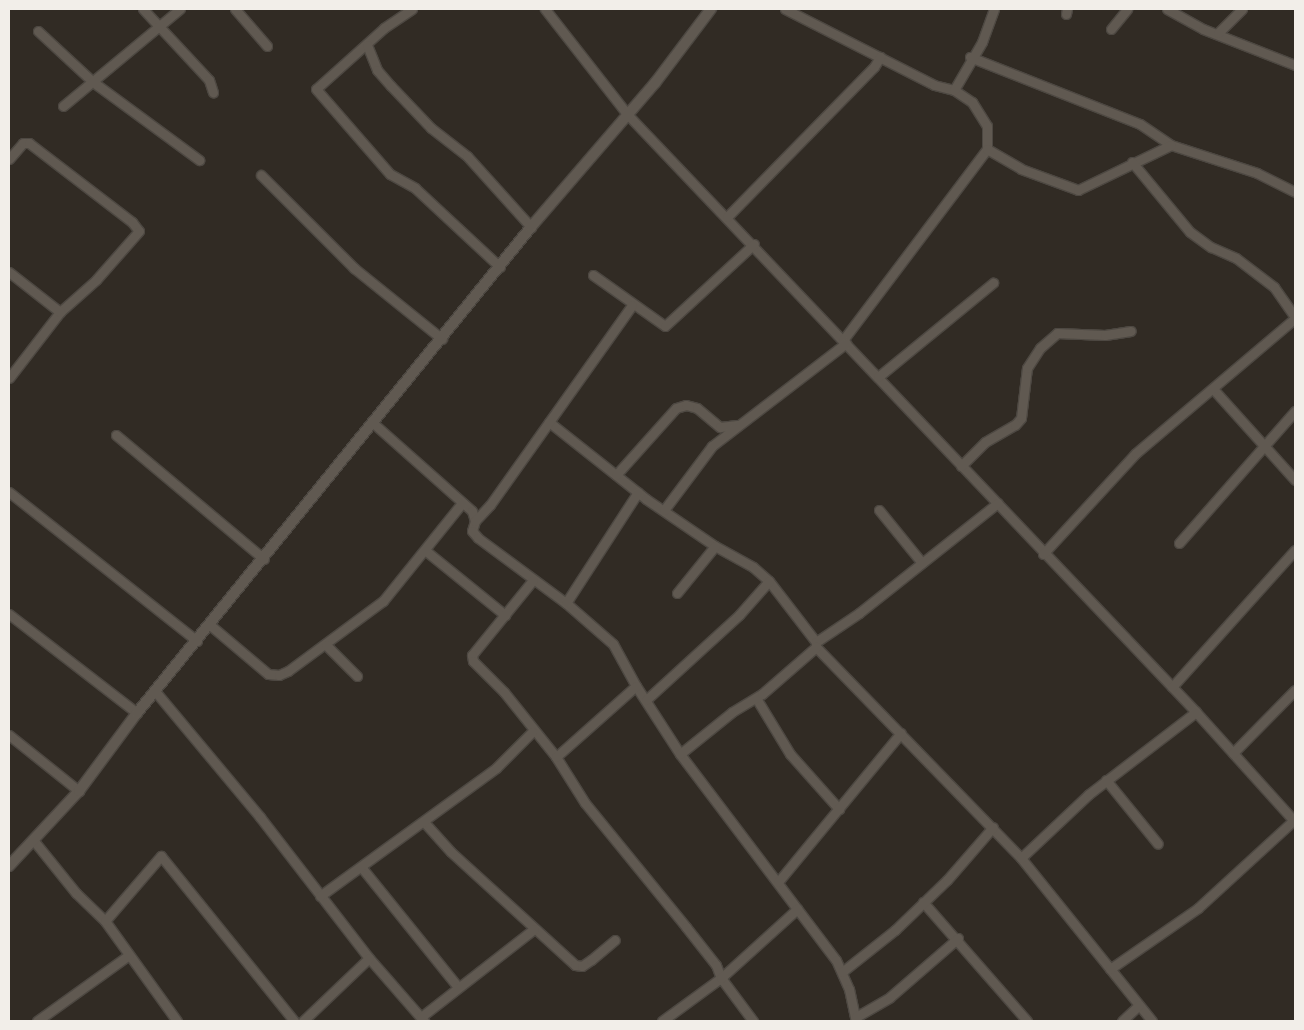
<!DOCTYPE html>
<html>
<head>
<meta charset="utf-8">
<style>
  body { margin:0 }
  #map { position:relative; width:1304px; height:1030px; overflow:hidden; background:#312b24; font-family:"Work Sans",sans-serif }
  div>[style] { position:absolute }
  .roads { filter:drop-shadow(1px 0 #4d4842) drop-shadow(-1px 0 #4d4842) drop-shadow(0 1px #4d4842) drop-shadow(0 -1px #4d4842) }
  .minor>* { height:9px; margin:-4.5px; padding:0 4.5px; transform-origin:4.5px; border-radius:4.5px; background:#605951 }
  .tertiary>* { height:10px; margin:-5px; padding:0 5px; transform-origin:5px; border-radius:5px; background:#605951 }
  span { translate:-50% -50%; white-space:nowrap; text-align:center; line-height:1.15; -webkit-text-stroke:4.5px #171411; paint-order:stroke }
  .frame { position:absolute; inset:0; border:10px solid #f2eee9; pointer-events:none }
</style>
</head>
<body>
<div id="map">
  <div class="roads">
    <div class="minor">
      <i style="left:143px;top:9px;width:97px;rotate:47.1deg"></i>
      <i style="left:209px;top:80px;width:13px;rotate:72deg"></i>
      <i style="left:235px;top:9px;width:49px;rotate:49.1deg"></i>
      <i style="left:412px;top:9px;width:34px;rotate:146deg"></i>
      <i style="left:384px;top:28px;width:91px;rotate:138.1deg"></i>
      <i style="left:316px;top:89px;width:113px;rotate:49deg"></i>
      <i style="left:390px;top:174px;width:29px;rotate:29deg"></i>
      <i style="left:415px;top:188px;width:116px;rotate:42.9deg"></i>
      <i style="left:545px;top:9px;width:133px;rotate:52deg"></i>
      <i style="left:627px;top:114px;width:825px;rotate:46.42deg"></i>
      <i style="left:1196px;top:712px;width:148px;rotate:48deg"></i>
      <i style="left:785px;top:9px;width:167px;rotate:27deg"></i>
      <i style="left:934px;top:85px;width:21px;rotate:14deg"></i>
      <i style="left:954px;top:90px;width:22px;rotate:34deg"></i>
      <i style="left:972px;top:102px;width:28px;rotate:58deg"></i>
      <i style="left:987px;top:126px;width:23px;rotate:90deg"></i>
      <i style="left:987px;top:149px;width:239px;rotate:127deg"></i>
      <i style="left:1167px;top:9px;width:41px;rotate:29.1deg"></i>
      <i style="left:1203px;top:29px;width:99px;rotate:21.4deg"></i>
      <i style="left:1066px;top:14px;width:5px;rotate:-79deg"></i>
      <i style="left:1111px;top:29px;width:26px;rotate:-51deg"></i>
      <i style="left:38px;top:31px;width:75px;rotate:42.8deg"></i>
      <i style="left:93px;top:82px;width:132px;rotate:36.3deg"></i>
      <i style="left:1218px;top:33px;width:34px;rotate:-45deg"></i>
      <i style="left:367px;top:45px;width:27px;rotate:68deg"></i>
      <i style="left:377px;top:70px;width:21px;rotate:49deg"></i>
      <i style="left:391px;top:86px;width:58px;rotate:46.4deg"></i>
      <i style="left:431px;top:128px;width:46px;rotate:37.9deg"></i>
      <i style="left:467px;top:156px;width:96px;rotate:48deg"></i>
      <i style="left:970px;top:57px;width:183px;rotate:21.5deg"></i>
      <i style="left:1140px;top:124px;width:37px;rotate:34deg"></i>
      <i style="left:1171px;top:145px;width:90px;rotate:18deg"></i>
      <i style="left:1257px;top:173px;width:42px;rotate:26.6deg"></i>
      <i style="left:954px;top:90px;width:56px;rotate:-59.7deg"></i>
      <i style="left:982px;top:42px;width:35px;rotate:-70deg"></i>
      <i style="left:63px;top:106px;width:152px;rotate:-39.7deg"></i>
      <i style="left:987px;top:149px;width:39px;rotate:30deg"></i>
      <i style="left:1021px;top:169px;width:61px;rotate:20.2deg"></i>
      <i style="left:1078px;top:190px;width:103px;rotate:-25.8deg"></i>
      <i style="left:9px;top:159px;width:21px;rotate:-49deg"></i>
      <i style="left:23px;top:143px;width:6px"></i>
      <i style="left:29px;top:143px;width:130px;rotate:37.5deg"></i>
      <i style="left:132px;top:222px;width:11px;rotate:52deg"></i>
      <i style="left:139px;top:231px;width:65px;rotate:131.3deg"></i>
      <i style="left:96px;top:280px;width:48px;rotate:138.4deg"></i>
      <i style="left:60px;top:312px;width:83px;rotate:127.7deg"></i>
      <i style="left:1132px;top:162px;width:91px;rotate:50.4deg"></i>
      <i style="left:1190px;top:232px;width:26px;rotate:36deg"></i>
      <i style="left:1211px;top:247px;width:27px;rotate:24deg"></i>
      <i style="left:1236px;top:258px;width:48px;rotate:37.3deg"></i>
      <i style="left:1274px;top:287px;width:37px;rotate:55deg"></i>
      <i style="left:261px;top:175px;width:132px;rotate:45deg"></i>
      <i style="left:354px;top:268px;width:113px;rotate:38.9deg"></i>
      <i style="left:727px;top:217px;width:210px;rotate:-45.6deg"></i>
      <i style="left:874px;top:67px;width:12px;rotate:-59deg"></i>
      <i style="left:9px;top:272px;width:65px;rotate:38.1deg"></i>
      <i style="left:593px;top:275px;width:88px;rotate:35.3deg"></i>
      <i style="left:665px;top:326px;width:121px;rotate:-42.7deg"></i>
      <i style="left:878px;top:377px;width:149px;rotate:-39.3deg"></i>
      <i style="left:1214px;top:390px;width:121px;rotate:48deg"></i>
      <i style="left:549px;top:422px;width:124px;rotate:38.4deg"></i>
      <i style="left:646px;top:499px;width:83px;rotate:34.3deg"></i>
      <i style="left:715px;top:546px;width:43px;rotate:28.9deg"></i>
      <i style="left:753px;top:567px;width:21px;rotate:41deg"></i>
      <i style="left:769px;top:581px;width:77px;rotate:52.4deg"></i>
      <i style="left:816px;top:642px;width:5px;rotate:90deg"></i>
      <i style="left:816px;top:647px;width:294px;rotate:45.8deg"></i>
      <i style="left:1021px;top:858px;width:209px;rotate:51.2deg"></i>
      <i style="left:373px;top:423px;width:132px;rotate:41.6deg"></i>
      <i style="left:472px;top:511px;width:10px;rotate:73deg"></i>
      <i style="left:475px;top:521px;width:10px;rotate:107deg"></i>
      <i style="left:472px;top:531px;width:9px;rotate:49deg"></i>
      <i style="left:478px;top:538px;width:109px;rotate:36.5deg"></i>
      <i style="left:566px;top:603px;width:62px;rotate:41.1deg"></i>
      <i style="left:613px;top:644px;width:48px;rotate:61.3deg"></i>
      <i style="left:636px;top:686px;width:81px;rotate:57.1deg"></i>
      <i style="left:680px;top:754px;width:258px;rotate:52.9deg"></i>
      <i style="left:836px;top:960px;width:32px;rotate:66deg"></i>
      <i style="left:849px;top:989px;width:33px;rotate:78deg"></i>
      <i style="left:116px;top:435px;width:193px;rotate:40deg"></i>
      <i style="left:961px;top:466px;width:34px;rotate:-45deg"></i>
      <i style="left:985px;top:442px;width:34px;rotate:-30deg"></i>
      <i style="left:1015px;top:425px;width:9px;rotate:-49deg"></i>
      <i style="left:1021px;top:418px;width:50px;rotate:-83.2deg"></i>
      <i style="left:1027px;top:368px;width:24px;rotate:-57deg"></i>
      <i style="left:1040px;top:348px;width:23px;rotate:-41deg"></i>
      <i style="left:1057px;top:333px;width:48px;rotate:2.4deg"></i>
      <i style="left:1105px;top:335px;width:26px;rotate:-9deg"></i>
      <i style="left:616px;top:475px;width:90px;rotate:-48.2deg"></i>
      <i style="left:676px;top:408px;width:10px;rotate:-17deg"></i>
      <i style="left:686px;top:405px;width:11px;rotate:15deg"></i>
      <i style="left:697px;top:408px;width:30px;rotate:40deg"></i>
      <i style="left:720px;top:427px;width:17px;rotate:-7deg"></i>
      <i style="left:9px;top:492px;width:240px;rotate:38.4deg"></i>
      <i style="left:664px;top:510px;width:80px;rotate:-53.1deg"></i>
      <i style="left:712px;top:446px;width:169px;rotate:-37.5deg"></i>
      <i style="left:879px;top:510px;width:68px;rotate:50.9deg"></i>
      <i style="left:475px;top:521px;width:22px;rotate:-47deg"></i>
      <i style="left:490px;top:505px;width:245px;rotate:-54.6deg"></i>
      <i style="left:1179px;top:543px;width:176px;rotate:-48.7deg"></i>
      <i style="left:426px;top:551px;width:102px;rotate:39deg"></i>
      <i style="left:1043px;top:554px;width:137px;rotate:-47.4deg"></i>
      <i style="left:1136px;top:453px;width:209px;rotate:-40.3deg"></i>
      <i style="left:533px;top:580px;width:97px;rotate:129.1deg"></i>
      <i style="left:472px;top:655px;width:6px;rotate:81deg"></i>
      <i style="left:473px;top:661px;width:44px;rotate:45deg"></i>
      <i style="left:504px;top:692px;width:83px;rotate:51.3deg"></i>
      <i style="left:556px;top:757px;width:54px;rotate:57.8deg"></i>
      <i style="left:585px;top:803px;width:160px;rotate:50.8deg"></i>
      <i style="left:686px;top:927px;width:48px;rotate:51.7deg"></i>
      <i style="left:716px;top:965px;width:14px;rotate:69deg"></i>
      <i style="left:677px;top:593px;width:60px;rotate:-51deg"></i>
      <i style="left:566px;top:603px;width:132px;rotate:-57deg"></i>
      <i style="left:9px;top:614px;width:162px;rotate:37.7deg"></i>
      <i style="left:210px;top:625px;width:76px;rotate:40.2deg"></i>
      <i style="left:268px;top:674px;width:11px;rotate:5deg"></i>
      <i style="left:279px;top:675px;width:10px;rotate:-24deg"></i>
      <i style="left:288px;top:671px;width:118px;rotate:-36.4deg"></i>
      <i style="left:383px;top:601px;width:126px;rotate:-51.1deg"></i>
      <i style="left:816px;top:642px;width:52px;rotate:-34deg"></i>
      <i style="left:859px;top:613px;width:177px;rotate:-38.4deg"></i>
      <i style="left:326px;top:645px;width:44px;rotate:45deg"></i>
      <i style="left:1172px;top:687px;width:184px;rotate:-48.1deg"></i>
      <i style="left:155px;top:691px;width:164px;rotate:50.2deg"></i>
      <i style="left:260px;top:817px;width:178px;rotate:52.3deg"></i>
      <i style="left:369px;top:958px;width:84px;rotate:48.9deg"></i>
      <i style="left:756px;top:698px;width:66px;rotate:58.7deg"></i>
      <i style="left:790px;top:754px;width:74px;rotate:48.3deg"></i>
      <i style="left:646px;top:700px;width:126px;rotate:-42.4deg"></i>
      <i style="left:739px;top:615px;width:45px;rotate:-48.6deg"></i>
      <i style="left:9px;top:735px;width:90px;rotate:38.7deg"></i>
      <i style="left:1233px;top:753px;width:88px;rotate:-45.5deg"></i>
      <i style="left:680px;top:754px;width:67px;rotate:-38.9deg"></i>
      <i style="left:732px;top:712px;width:35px;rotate:-31deg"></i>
      <i style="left:762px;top:694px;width:72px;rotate:-41deg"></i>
      <i style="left:556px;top:757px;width:107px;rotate:-41.6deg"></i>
      <i style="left:1106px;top:780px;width:82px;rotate:50.9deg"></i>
      <i style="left:424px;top:822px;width:40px;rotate:48deg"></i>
      <i style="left:451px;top:852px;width:168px;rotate:42.3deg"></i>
      <i style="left:575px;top:965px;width:7px;rotate:8deg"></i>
      <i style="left:582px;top:966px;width:11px;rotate:-34deg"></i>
      <i style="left:591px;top:960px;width:31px;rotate:-40deg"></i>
      <i style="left:34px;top:841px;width:67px;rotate:51.1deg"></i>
      <i style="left:76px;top:893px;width:40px;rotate:44deg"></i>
      <i style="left:105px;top:921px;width:123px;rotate:54.2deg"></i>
      <i style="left:1021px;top:858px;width:93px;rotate:-43.3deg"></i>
      <i style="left:1089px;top:794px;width:135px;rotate:-37.5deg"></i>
      <i style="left:362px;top:868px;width:153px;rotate:51.1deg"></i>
      <i style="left:778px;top:882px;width:193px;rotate:-50.5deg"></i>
      <i style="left:320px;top:896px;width:218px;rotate:-36deg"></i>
      <i style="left:496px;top:768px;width:51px;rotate:-45deg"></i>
      <i style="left:923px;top:902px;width:158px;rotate:48.8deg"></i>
      <i style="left:105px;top:921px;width:86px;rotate:-49.3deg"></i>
      <i style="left:161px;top:856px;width:212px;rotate:51.1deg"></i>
      <i style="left:1110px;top:969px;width:107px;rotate:-34.7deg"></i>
      <i style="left:1198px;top:908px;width:132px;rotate:-42.5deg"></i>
      <i style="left:842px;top:972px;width:68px;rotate:-38.4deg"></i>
      <i style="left:895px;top:930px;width:72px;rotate:-43.9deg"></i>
      <i style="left:947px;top:880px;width:70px;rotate:-49deg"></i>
      <i style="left:721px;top:978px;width:54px;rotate:53.3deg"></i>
      <i style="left:421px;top:1017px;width:143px;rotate:-37.9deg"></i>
      <i style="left:856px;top:1017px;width:39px;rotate:-30deg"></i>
      <i style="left:890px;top:997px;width:90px;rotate:-40.9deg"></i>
      <i style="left:37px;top:1021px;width:113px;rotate:-35.7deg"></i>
      <i style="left:303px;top:1021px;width:91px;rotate:-43.7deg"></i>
      <i style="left:662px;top:1021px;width:73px;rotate:-36.1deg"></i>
      <i style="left:721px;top:978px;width:103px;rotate:-42.2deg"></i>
      <i style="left:1122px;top:1021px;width:23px;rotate:-43deg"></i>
    </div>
    <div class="tertiary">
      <i style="left:9px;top:866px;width:103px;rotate:-47deg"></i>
      <i style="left:79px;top:791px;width:97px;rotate:-53.4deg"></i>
      <i style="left:137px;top:713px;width:626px;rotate:-50.97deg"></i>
      <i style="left:531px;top:227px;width:190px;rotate:-49.3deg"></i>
      <i style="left:655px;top:83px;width:93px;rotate:-52.9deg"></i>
    </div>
  </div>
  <div class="frame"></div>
</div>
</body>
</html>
